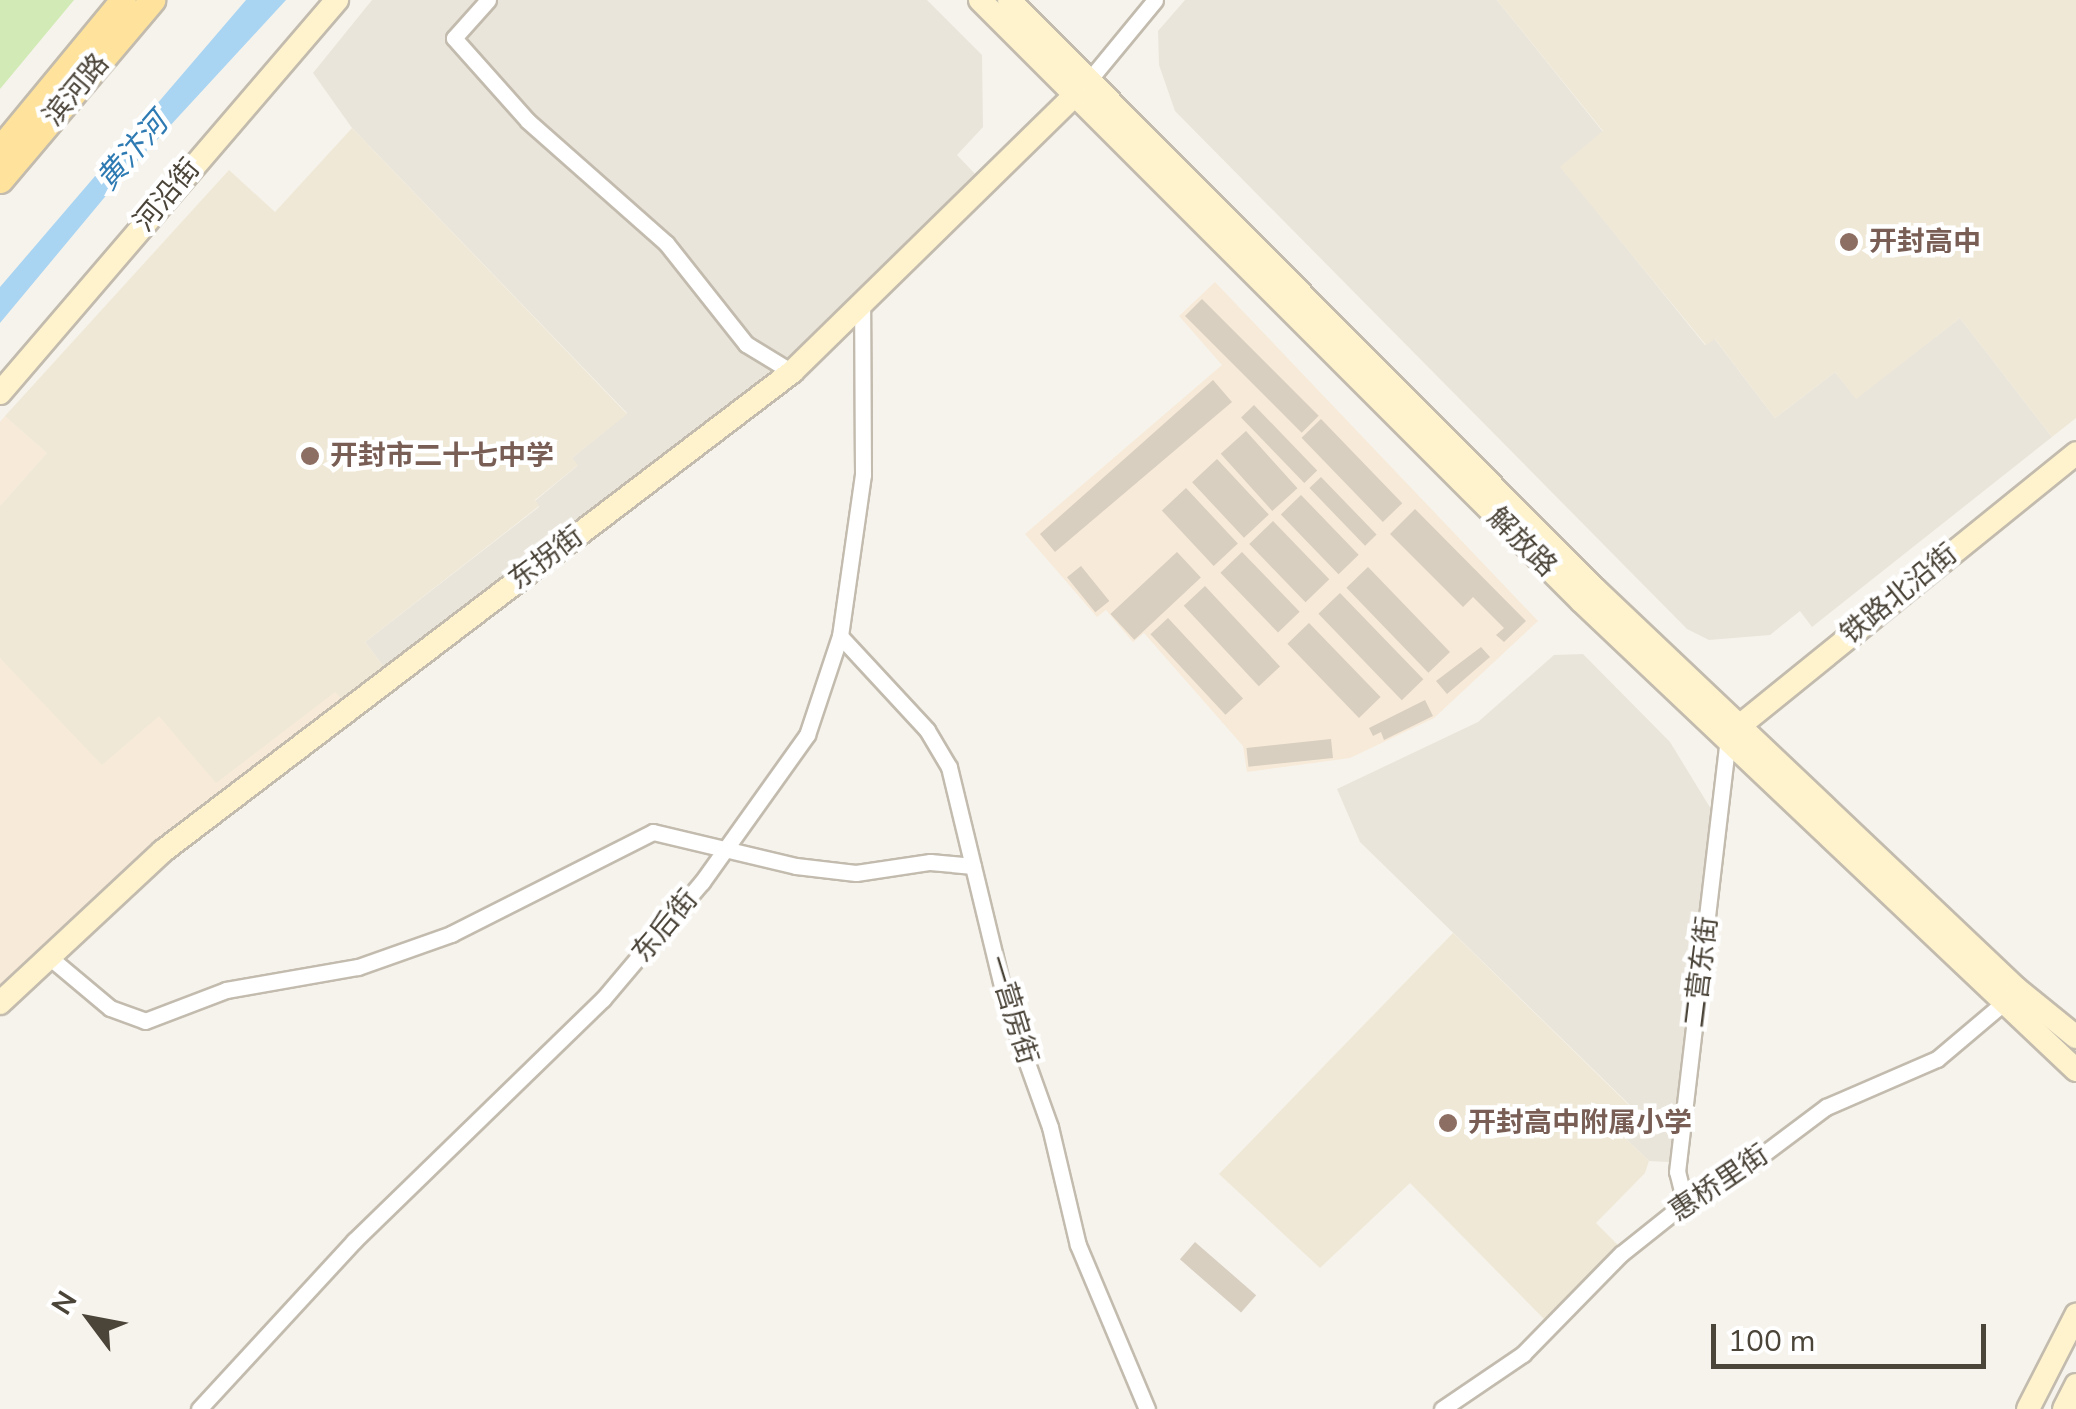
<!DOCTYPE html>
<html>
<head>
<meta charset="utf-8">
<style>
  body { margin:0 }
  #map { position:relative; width:2076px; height:1409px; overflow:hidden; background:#f6f3ec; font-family:"Nunito Sans","Noto Sans SC",sans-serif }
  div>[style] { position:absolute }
  .residential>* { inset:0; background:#eae5da }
  .commercial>* { inset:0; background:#f7ead8 }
  .education>* { inset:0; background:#efe8d6 }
  .green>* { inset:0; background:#d2eab5 }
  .water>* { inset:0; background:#a9d4f2 }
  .building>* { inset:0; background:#d8cfc1; transform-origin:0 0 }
  .roads { filter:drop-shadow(2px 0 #c2bbae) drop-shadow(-2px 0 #c2bbae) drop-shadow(0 2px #c2bbae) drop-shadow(0 -2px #c2bbae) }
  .street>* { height:15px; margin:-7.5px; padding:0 7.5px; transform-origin:7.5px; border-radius:7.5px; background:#fff }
  .secondary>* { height:22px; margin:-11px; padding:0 11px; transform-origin:11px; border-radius:11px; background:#fff3cd }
  .primary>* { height:25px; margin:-12.5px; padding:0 12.5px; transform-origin:12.5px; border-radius:12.5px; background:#ffe39c }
  .dots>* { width:28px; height:28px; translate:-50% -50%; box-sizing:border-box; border:5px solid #fff; border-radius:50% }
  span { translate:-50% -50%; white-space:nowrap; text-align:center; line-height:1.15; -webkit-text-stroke:9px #fff; paint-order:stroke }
  .street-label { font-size:28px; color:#4b4439 }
  .education-label { font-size:28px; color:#785e54; font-weight:700 }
  .left { translate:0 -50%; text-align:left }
  .water-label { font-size:30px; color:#2e7ab2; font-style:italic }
  .north { position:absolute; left:40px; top:1269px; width:100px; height:100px; -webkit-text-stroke:8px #fff; paint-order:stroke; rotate:302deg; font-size:28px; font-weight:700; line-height:40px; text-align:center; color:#4b4439 }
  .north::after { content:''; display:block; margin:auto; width:35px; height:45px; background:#4b4439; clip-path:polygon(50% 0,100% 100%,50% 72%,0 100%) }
  .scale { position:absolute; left:1711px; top:1324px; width:275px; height:45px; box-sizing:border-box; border:5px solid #4b4439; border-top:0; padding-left:12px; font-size:30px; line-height:35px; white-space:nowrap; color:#4b4439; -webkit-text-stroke:8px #fff; paint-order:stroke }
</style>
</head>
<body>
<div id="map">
  <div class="residential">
    <i style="clip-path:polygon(372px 0,927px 0,982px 55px,983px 127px,957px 155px,978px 177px,803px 358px,384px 667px,365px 642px,539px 507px,535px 501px,577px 466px,572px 458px,627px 413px,352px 128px,313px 73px)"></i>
    <i style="clip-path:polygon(1185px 0,1497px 0,1603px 132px,1561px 167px,1705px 345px,1714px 338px,1775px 418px,1835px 372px,1856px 398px,1960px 318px,2052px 437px,1812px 627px,1800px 611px,1770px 635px,1709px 640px,1687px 629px,1175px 111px,1159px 65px,1158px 31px)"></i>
    <i style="clip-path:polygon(1583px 654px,1670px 742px,1711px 809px,1669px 1162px,1649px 1161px,1624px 1137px,1634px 1109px,1360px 842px,1337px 789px,1478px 722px,1554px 655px)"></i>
  </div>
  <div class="commercial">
    <i style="clip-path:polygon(1215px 282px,1538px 621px,1434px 718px,1350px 758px,1247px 772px,1243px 746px,1144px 633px,1133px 642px,1106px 610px,1097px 617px,1025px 534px,1222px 365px,1179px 316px)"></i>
    <i style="clip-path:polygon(5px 416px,47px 453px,0 506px,0 422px)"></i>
    <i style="clip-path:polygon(0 658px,46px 700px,159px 716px,336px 692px,343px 700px,0 994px)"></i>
  </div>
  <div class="education">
    <i style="clip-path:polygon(1497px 0,2076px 0,2076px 418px,2052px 437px,1960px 318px,1856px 399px,1835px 372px,1775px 418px,1715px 339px,1706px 345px,1560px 167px,1603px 131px)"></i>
    <i style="clip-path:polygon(352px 128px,627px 414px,572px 458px,578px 465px,535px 500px,539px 506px,365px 642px,384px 667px,343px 700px,335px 692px,216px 783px,159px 716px,102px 765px,0 658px,0 506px,47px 453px,5px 416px,229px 170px,275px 212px)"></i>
    <i style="clip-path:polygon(1453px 933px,1634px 1110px,1624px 1137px,1649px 1161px,1645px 1173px,1596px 1223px,1619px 1246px,1544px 1319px,1410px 1183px,1320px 1268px,1219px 1174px)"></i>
  </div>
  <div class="green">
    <i style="clip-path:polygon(0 0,74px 0,0 89px)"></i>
  </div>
  <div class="water">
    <i style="clip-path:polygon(246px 0,286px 0,109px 192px,0 323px,0 287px)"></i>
  </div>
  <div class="building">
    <i style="left:1202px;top:299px;width:165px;height:24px;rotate:45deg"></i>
    <i style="clip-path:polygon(1213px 380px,1232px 402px,1055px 552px,1040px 534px)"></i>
    <i style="left:1254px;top:405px;width:91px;height:18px;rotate:46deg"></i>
    <i style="left:1321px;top:419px;width:117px;height:27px;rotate:46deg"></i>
    <i style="left:1246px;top:431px;width:77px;height:34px;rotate:48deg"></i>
    <i style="left:1217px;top:459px;width:76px;height:34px;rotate:47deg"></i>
    <i style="left:1321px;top:477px;width:80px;height:16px;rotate:46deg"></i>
    <i style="left:1186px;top:488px;width:76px;height:33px;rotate:47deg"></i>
    <i style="left:1301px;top:495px;width:83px;height:28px;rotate:46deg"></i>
    <i style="clip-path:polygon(1415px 509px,1526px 621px,1504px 642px,1496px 635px,1504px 628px,1473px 597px,1463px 607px,1390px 534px)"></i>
    <i style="left:1273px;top:521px;width:81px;height:33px;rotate:46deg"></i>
    <i style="left:1177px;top:552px;width:35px;height:91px;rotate:47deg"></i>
    <i style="left:1242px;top:552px;width:83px;height:30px;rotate:46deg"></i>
    <i style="left:1081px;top:566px;width:45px;height:18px;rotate:51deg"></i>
    <i style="left:1368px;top:567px;width:118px;height:30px;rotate:46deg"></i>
    <i style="left:1205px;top:586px;width:110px;height:29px;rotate:47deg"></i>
    <i style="left:1340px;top:593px;width:120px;height:30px;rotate:46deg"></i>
    <i style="left:1168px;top:618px;width:110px;height:24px;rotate:47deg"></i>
    <i style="left:1309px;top:623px;width:103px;height:30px;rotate:46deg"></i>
    <i style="clip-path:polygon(1481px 647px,1490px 657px,1447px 694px,1436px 681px)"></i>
    <i style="clip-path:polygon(1425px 700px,1433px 716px,1384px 740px,1381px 732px,1373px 736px,1369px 728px)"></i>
    <i style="left:1331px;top:739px;width:19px;height:85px;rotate:84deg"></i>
    <i style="left:1195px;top:1242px;width:81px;height:23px;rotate:41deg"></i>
  </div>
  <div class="roads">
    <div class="street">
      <i style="left:488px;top:0;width:51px;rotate:131.8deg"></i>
      <i style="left:454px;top:38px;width:111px;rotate:48.3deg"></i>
      <i style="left:528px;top:121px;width:184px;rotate:41.5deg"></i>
      <i style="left:666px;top:243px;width:129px;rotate:51.6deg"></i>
      <i style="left:746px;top:344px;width:54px;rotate:31.3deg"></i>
      <i style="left:1085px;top:85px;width:110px;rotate:-50.5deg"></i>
      <i style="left:840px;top:636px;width:128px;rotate:47.2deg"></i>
      <i style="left:927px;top:730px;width:43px;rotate:59.3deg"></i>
      <i style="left:949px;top:767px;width:247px;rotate:76.4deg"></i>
      <i style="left:1007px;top:1007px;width:127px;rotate:70.3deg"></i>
      <i style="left:1050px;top:1127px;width:121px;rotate:76.7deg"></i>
      <i style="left:1078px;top:1245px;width:178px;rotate:67.2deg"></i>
      <i style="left:48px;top:956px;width:81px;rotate:40deg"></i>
      <i style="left:110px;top:1008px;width:37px;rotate:20deg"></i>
      <i style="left:145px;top:1021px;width:87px;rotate:-20.9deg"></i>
      <i style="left:226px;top:990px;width:134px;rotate:-9.9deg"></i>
      <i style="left:358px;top:967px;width:99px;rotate:-19.5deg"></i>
      <i style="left:451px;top:934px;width:226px;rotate:-26.8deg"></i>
      <i style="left:653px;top:832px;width:147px;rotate:13.4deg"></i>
      <i style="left:796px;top:866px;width:60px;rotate:6.7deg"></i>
      <i style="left:856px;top:873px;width:75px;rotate:-8.5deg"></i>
      <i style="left:930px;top:862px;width:43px;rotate:5.3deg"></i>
      <i style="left:1685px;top:1203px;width:32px;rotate:-104deg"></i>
      <i style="left:1677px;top:1172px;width:435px;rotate:-83.3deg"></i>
      <i style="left:199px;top:1409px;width:229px;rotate:-47.3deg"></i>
      <i style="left:354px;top:1241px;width:347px;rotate:-44.2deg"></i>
      <i style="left:603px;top:999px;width:153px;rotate:-49.8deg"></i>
      <i style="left:702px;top:882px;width:181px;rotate:-54.5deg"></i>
      <i style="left:807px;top:735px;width:104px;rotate:-71.6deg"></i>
      <i style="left:840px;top:636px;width:163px;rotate:-81.9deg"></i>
      <i style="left:863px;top:475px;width:167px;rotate:-90.3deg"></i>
      <i style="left:1442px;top:1409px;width:98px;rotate:-34.2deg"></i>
      <i style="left:1523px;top:1354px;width:140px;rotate:-45.6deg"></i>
      <i style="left:1621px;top:1254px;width:82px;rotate:-38.6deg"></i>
      <i style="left:1685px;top:1203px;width:51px;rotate:-28.1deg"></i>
      <i style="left:1730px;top:1179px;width:120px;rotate:-36.9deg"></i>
      <i style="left:1826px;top:1107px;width:121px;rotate:-23.4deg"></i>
      <i style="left:1937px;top:1059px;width:93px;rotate:-40.2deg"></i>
    </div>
    <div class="secondary">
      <i style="left:980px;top:0;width:850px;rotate:45deg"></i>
      <i style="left:1581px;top:601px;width:682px;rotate:43.46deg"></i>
      <i style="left:1009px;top:0;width:831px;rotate:45.15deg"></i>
      <i style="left:1595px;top:589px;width:581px;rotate:43.47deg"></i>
      <i style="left:2017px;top:989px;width:76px;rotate:39.1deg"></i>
      <i style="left:0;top:393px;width:518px;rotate:-49.39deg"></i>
      <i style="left:1732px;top:732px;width:443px;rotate:-39deg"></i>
      <i style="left:0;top:1003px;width:223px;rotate:-43deg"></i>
      <i style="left:163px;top:851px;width:791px;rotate:-37.29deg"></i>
      <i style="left:792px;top:372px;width:396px;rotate:-44.4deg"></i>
      <i style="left:2028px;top:1409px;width:106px;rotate:-62.9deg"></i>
      <i style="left:2064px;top:1409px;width:27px;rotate:-63deg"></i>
    </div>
    <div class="primary">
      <i style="left:0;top:149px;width:193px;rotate:-50.5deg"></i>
      <i style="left:0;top:180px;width:236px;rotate:-49.8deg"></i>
    </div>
  </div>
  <div class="dots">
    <i style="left:1849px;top:242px;background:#8d6e63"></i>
    <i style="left:310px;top:456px;background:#8d6e63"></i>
    <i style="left:1448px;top:1123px;background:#8d6e63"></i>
  </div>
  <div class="street-label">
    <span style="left:76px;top:90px;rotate:-50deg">滨河路</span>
    <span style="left:167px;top:195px;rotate:-50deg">河沿街</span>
    <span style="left:1522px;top:542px;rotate:45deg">解放路</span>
    <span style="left:546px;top:558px;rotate:-37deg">东拐街</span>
    <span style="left:1899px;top:594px;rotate:-39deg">铁路北沿街</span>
    <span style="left:665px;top:926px;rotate:-50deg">东后街</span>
    <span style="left:1701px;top:972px;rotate:-83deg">二营东街</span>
    <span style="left:1012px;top:1010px;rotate:73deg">一营房街</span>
    <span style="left:1719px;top:1183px;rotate:-34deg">惠桥里街</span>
  </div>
  <div class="education-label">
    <span class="left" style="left:1869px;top:242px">开封高中</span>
    <span class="left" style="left:330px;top:456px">开封市二十七中学</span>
    <span class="left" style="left:1468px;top:1123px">开封高中附属小学</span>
  </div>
  <div class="water-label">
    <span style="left:133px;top:152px;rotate:-49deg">黄汴河</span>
  </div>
  <div class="north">N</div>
  <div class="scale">100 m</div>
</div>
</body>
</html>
